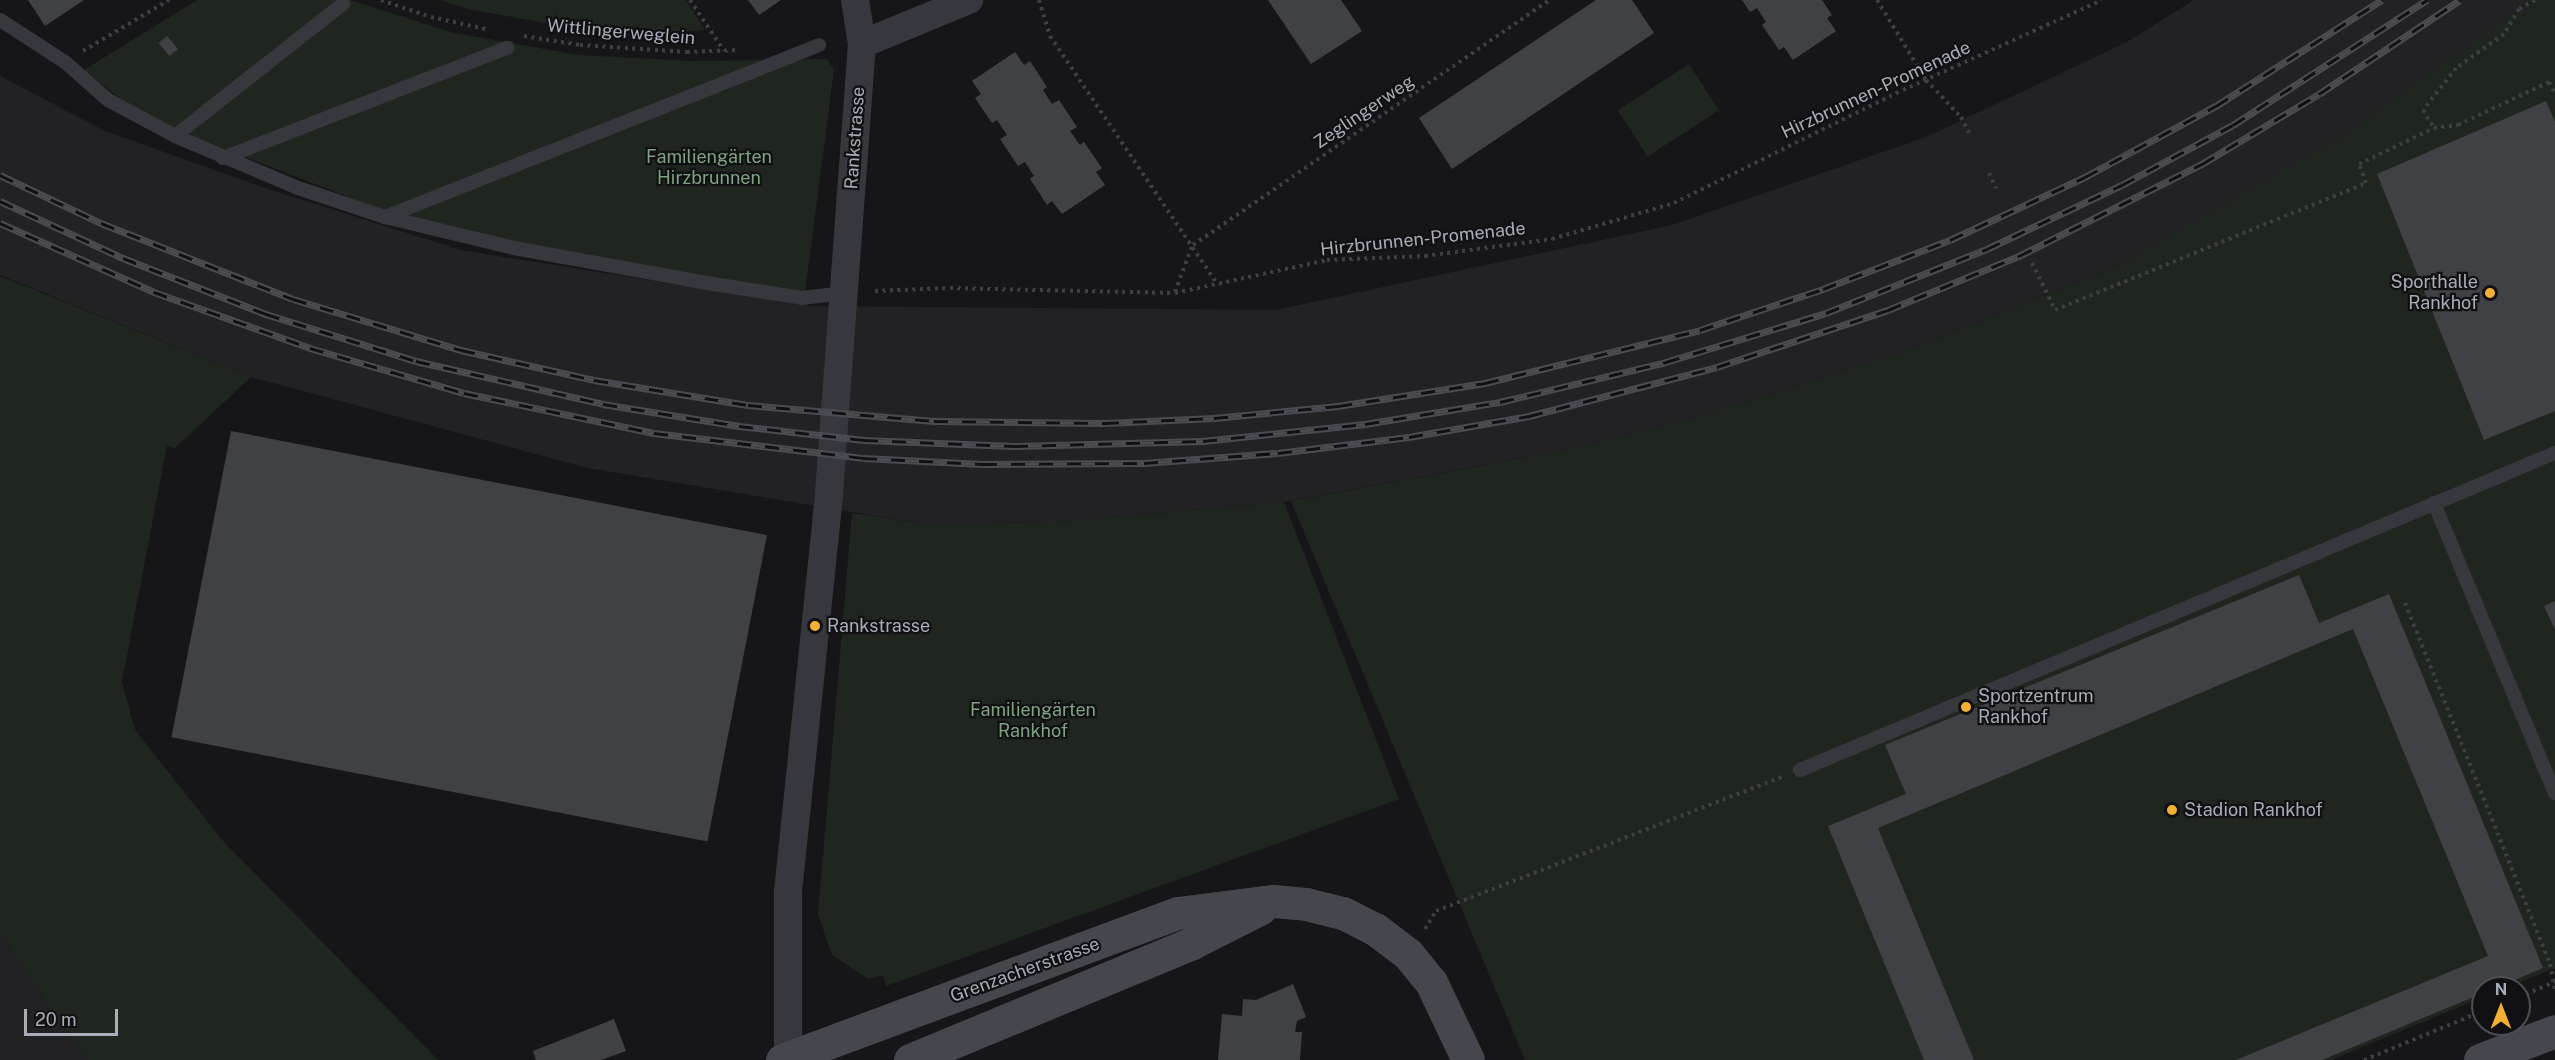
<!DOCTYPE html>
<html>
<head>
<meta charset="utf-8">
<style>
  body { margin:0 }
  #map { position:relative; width:2555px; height:1060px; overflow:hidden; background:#161618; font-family:"Public Sans",sans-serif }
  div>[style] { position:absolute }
  .built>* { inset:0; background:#222225 }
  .green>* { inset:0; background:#1e261f; transform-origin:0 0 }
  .building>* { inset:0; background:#404145; transform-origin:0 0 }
  .path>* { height:4px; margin-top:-2px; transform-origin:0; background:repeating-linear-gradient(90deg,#3d3f44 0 3px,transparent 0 7.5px) }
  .lane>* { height:14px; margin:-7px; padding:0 7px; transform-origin:7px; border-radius:7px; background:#37383d }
  .street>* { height:28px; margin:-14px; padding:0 14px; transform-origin:14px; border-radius:14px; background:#37383d }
  .secondary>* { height:33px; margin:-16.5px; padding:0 16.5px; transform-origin:16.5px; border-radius:16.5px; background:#45474d }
  .rail>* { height:7px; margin-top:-3.5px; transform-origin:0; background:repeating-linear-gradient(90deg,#111113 0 14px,#4a4c52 0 28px); box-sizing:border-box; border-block:2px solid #4a4c52 }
  .dots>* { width:16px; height:16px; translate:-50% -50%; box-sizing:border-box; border:3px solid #111113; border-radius:50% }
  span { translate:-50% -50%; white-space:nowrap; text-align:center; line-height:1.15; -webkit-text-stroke:4.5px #111113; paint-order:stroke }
  .street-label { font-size:18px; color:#a8adb8 }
  .park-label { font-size:18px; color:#7fa381 }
  .poi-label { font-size:18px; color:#a8adb8 }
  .right { translate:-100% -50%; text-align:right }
  .left { translate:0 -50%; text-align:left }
  .north { position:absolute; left:2471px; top:976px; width:60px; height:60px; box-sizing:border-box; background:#111113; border:2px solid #4d4f55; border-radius:50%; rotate:0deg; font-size:16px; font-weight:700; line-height:24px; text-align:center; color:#a8adb8 }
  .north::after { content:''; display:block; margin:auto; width:21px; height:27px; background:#f2b134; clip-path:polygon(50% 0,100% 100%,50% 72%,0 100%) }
  .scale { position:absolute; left:24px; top:1009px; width:94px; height:27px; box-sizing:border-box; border:3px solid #a8adb8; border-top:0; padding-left:8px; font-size:18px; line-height:21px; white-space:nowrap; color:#a8adb8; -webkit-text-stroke:4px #111113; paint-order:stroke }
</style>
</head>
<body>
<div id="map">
  <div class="built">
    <i style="clip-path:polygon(2194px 0,2531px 0,2342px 137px,2221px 209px,2120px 265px,1906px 351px,1695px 418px,1555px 452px,1284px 502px,1053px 522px,925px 524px,588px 468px,251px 377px,0 275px,0 76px,105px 131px,271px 190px,461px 250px,809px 306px,1276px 310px,1672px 225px,1926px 137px,2127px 42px)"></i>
    <i style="clip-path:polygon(0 934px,87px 1060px,0 1060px)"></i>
  </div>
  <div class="green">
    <i style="clip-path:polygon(197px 0,350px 0,454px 33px,579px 55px,692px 61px,827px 59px,834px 70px,805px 293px,517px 244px,382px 210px,173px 129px,136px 111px,84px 70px)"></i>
    <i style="clip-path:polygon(440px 0,686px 0,705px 30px,669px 32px,567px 27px,468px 9px)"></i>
    <i style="clip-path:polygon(2531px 0,2555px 0,2555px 968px,2506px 988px,2483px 988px,2483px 997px,2331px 1060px,1525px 1060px,1291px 501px,1555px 452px,1695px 418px,1906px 351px,2120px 265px,2342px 137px)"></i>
    <i style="left:1689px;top:64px;width:55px;height:85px;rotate:57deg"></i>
    <i style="clip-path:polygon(0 276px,251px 377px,175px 448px,167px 445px,122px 682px,135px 730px,223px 841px,438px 1060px,87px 1060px,0 934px)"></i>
    <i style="clip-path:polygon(1284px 502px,1399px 799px,886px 986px,883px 975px,868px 979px,832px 955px,818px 914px,852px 513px,925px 524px,1053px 522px)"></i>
  </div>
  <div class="building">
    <i style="clip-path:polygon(28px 0,84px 0,45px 26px)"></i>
    <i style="clip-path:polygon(748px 0,781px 0,759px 15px)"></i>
    <i style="clip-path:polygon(1268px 0,1341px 0,1362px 31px,1311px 64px)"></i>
    <i style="clip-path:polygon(1596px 0,1632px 0,1654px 33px,1452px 169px,1419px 118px)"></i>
    <i style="clip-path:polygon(1742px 0,1822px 0,1832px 15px,1827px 18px,1836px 31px,1793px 60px,1784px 47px,1779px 50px,1762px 25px,1766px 22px,1757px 8px,1750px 12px)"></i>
    <i style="left:167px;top:36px;width:17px;height:11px;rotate:50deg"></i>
    <i style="clip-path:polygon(1015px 52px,1024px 65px,1030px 61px,1047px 87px,1043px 90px,1052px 104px,1059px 100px,1077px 127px,1070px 131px,1080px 145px,1084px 142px,1102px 168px,1096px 172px,1105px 185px,1062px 214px,1052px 201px,1047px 205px,1030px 179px,1034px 176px,1025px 162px,1018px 166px,1000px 139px,1007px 135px,997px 120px,992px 123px,975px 98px,981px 94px,972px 81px)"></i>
    <i style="clip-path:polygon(2546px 101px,2555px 122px,2555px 411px,2484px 440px,2377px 174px)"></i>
    <i style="left:231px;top:431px;width:546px;height:312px;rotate:11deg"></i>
    <i style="clip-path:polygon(2299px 575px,2319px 623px,2389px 594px,2543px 968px,2496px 988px,2483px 988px,2483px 993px,2322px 1060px,2236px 1060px,2488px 956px,2353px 629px,1878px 828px,1974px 1060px,1924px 1060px,1828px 826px,1906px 794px,1885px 745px)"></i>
    <i style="clip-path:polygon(2555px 601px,2555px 630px,2544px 606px)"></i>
    <i style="clip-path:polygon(1293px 984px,1306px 1017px,1297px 1021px,1295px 1032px,1302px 1032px,1300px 1060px,1218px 1060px,1222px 1014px,1242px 1016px,1243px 999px,1256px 1000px)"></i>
    <i style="clip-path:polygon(614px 1019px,626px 1051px,601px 1060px,536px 1060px,533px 1051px)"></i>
  </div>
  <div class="path">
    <i style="left:381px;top:0;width:53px;rotate:18.8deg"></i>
    <i style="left:431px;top:17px;width:60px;rotate:12.4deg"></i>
    <i style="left:690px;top:0;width:61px;rotate:56.3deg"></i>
    <i style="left:1039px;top:0;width:38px;rotate:73deg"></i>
    <i style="left:1050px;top:36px;width:300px;rotate:56deg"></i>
    <i style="left:1877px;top:0;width:94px;rotate:58.5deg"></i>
    <i style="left:1926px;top:80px;width:51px;rotate:46.6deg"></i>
    <i style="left:1961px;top:117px;width:21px;rotate:62deg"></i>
    <i style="left:2535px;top:0;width:18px;rotate:151deg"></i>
    <i style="left:2519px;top:9px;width:29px;rotate:121deg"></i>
    <i style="left:2504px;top:34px;width:59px;rotate:144.7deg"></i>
    <i style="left:2456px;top:68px;width:53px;rotate:128.2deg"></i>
    <i style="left:2423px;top:110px;width:21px;rotate:59deg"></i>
    <i style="left:2434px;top:128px;width:24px;rotate:-7deg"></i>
    <i style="left:2458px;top:125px;width:101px;rotate:-25.3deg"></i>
    <i style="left:2549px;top:82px;width:13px;rotate:63deg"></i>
    <i style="left:524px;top:36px;width:57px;rotate:9.1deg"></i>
    <i style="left:580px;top:45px;width:107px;rotate:3.7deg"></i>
    <i style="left:687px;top:52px;width:51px;rotate:-2.2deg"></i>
    <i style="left:83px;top:51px;width:100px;rotate:-30.7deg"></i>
    <i style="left:1989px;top:173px;width:17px;rotate:65deg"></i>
    <i style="left:1193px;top:245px;width:433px;rotate:-34.5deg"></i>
    <i style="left:2032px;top:263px;width:52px;rotate:63.9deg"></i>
    <i style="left:2055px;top:310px;width:336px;rotate:-22.2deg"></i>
    <i style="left:2366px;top:183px;width:20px;rotate:-110deg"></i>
    <i style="left:2359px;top:164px;width:83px;rotate:-25.6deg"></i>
    <i style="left:875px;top:291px;width:75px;rotate:-2.3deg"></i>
    <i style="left:950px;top:288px;width:225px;rotate:1.3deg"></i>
    <i style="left:1175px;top:293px;width:156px;rotate:-12.2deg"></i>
    <i style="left:1327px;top:260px;width:98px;rotate:-2.3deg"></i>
    <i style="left:1425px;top:256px;width:128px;rotate:-7.6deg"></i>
    <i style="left:1552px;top:239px;width:127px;rotate:-16.4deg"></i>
    <i style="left:1674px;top:203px;width:255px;rotate:-26.3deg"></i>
    <i style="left:1903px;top:90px;width:218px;rotate:-24.3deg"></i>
    <i style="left:1175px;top:292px;width:49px;rotate:-69.7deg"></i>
    <i style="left:2405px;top:603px;width:389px;rotate:68.1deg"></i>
    <i style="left:2550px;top:964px;width:26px;rotate:79deg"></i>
    <i style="left:1425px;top:929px;width:21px;rotate:-59deg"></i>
    <i style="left:1436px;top:911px;width:371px;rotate:-21.2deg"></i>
    <i style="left:2519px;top:997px;width:39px;rotate:-23deg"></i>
    <i style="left:2364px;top:1060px;width:129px;rotate:-22.4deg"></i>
  </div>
  <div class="lane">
    <i style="left:0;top:20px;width:77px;rotate:32.9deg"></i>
    <i style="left:65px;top:62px;width:57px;rotate:41.5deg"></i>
    <i style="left:108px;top:100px;width:76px;rotate:28.2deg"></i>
    <i style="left:175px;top:136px;width:134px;rotate:22.9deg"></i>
    <i style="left:298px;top:188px;width:92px;rotate:18.4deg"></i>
    <i style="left:385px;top:217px;width:133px;rotate:13.5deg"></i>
    <i style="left:514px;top:248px;width:190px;rotate:10.3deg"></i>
    <i style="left:701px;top:282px;width:102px;rotate:9deg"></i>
    <i style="left:802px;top:298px;width:42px;rotate:-6.8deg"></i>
    <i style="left:175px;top:136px;width:214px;rotate:-38.2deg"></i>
    <i style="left:223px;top:158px;width:305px;rotate:-21.2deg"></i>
    <i style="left:385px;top:217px;width:467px;rotate:-21.6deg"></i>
    <i style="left:2434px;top:503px;width:314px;rotate:67.4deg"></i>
    <i style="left:1800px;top:770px;width:819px;rotate:-22.78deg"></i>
  </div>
  <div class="street">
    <i style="left:862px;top:44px;width:116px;rotate:-22.4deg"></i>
    <i style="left:788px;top:1057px;width:165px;rotate:-90deg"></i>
    <i style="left:788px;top:892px;width:401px;rotate:-84.1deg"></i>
    <i style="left:829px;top:493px;width:450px;rotate:-85.8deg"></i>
    <i style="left:862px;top:44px;width:45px;rotate:-99deg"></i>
  </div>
  <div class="secondary">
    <i style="left:782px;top:1060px;width:422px;rotate:-20.4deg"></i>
    <i style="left:1178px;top:913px;width:96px;rotate:-7.2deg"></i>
    <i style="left:1273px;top:901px;width:33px;rotate:5deg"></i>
    <i style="left:1306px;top:904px;width:38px;rotate:14deg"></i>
    <i style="left:1343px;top:913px;width:36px;rotate:27deg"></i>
    <i style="left:1375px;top:929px;width:41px;rotate:37.1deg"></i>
    <i style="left:1408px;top:954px;width:36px;rotate:51deg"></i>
    <i style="left:1431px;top:982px;width:86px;rotate:64.6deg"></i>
    <i style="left:910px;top:1060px;width:305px;rotate:-22.5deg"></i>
    <i style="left:1192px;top:943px;width:77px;rotate:-26.9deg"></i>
    <i style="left:2480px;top:1060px;width:80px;rotate:-21.1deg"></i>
  </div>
  <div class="rail">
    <i style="left:0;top:175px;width:112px;rotate:25.4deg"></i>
    <i style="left:101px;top:223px;width:206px;rotate:21.6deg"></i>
    <i style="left:293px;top:299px;width:176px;rotate:16.9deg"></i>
    <i style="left:461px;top:350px;width:136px;rotate:12.7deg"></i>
    <i style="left:594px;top:380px;width:156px;rotate:9.2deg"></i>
    <i style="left:748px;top:405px;width:187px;rotate:4.9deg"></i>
    <i style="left:934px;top:421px;width:171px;rotate:0.7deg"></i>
    <i style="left:1105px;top:423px;width:109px;rotate:-2.6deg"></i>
    <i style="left:1214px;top:418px;width:125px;rotate:-5.5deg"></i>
    <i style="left:1338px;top:406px;width:149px;rotate:-8.9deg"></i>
    <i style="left:1485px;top:383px;width:221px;rotate:-13.8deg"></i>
    <i style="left:1700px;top:330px;width:130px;rotate:-18.4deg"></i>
    <i style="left:1823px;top:289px;width:136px;rotate:-21.1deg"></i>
    <i style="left:1950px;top:240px;width:149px;rotate:-25deg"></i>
    <i style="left:2085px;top:177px;width:149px;rotate:-28.5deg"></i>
    <i style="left:2216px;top:106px;width:197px;rotate:-32.6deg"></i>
    <i style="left:0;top:201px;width:136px;rotate:24.9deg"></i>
    <i style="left:123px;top:258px;width:154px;rotate:21.4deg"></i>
    <i style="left:266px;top:314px;width:157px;rotate:17.4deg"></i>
    <i style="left:416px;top:361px;width:192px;rotate:12.9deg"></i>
    <i style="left:603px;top:404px;width:138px;rotate:9.2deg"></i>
    <i style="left:739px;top:426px;width:126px;rotate:6.4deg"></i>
    <i style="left:864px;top:440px;width:150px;rotate:2.3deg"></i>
    <i style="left:1014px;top:446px;width:189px;rotate:-1.5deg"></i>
    <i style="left:1203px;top:441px;width:163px;rotate:-6deg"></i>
    <i style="left:1365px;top:424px;width:137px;rotate:-9.3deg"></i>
    <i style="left:1500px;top:402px;width:171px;rotate:-13.5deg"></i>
    <i style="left:1666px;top:362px;width:167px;rotate:-17deg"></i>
    <i style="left:1826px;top:313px;width:173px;rotate:-21.7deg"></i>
    <i style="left:1987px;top:249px;width:149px;rotate:-25.4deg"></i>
    <i style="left:2122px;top:185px;width:126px;rotate:-28.4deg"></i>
    <i style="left:2233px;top:125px;width:231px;rotate:-32.8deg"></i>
    <i style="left:0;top:223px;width:169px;rotate:24.1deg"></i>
    <i style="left:154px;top:292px;width:166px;rotate:19.7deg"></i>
    <i style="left:310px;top:348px;width:160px;rotate:16.3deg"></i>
    <i style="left:464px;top:393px;width:194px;rotate:11.9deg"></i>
    <i style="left:654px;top:433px;width:210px;rotate:6.8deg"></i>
    <i style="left:863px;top:458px;width:120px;rotate:2.9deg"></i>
    <i style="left:983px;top:464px;width:161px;rotate:-0.4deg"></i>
    <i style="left:1144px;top:463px;width:134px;rotate:-4.3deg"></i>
    <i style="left:1278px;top:453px;width:132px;rotate:-7deg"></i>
    <i style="left:1409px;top:437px;width:122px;rotate:-9.9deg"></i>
    <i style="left:1529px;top:416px;width:194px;rotate:-14.6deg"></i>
    <i style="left:1717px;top:367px;width:180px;rotate:-18.4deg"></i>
    <i style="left:1888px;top:310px;width:142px;rotate:-22.4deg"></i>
    <i style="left:2019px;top:256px;width:205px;rotate:-26.7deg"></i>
    <i style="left:2202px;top:164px;width:136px;rotate:-30.9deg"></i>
    <i style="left:2319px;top:94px;width:169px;rotate:-33.7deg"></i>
  </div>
  <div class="dots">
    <i style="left:2490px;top:293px;background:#f2b134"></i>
    <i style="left:815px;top:626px;background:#f2b134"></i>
    <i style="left:1966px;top:707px;background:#f2b134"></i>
    <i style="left:2172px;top:810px;background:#f2b134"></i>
  </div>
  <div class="street-label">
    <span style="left:621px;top:32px;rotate:5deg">Wittlingerweglein</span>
    <span style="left:1876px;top:90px;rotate:-25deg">Hirzbrunnen-Promenade</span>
    <span style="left:1364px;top:112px;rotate:-34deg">Zeglingerweg</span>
    <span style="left:855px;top:138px;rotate:-86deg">Rankstrasse</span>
    <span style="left:1423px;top:239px;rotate:-6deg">Hirzbrunnen-Promenade</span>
    <span style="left:1025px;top:970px;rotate:-20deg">Grenzacherstrasse</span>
  </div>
  <div class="park-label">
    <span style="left:709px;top:168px">Familiengärten<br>Hirzbrunnen</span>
    <span style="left:1033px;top:721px">Familiengärten<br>Rankhof</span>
  </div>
  <div class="poi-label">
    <span class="right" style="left:2478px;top:293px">Sporthalle<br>Rankhof</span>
    <span class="left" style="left:827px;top:626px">Rankstrasse</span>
    <span class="left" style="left:1978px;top:707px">Sportzentrum<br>Rankhof</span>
    <span class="left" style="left:2184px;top:810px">Stadion Rankhof</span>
  </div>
  <div class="north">N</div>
  <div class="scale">20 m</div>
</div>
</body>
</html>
